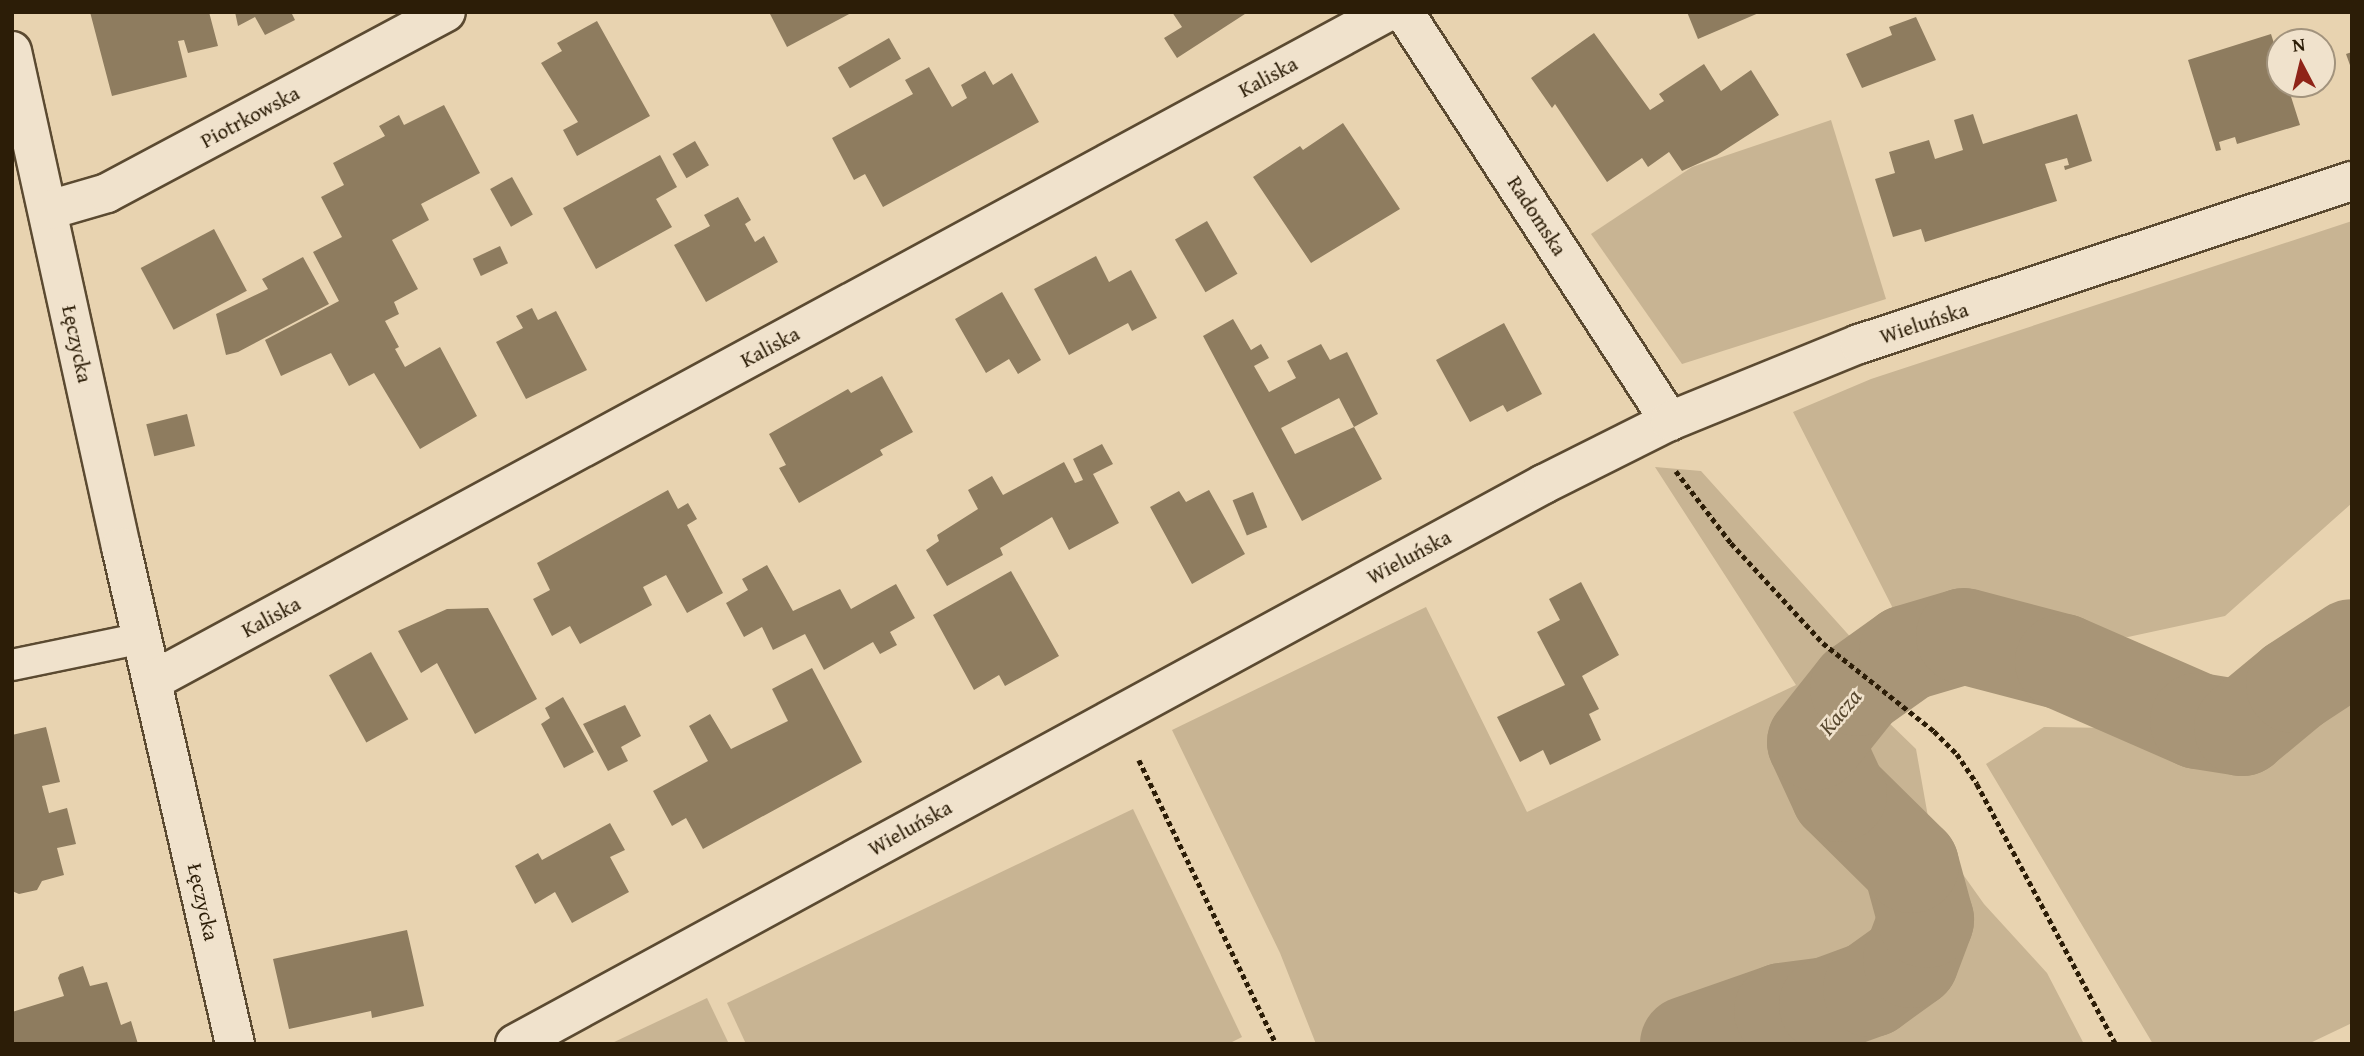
<!DOCTYPE html>
<html>
<head>
<meta charset="utf-8">
<style>
  body { margin:0 }
  #map { position:relative; width:2364px; height:1056px; overflow:hidden; background:#e8d3b0; font-family:"Gentium Book Plus",serif }
  div>[style] { position:absolute }
  .green>* { inset:0; background:#c8b493 }
  .river>* { height:96px; margin:-48px; padding:0 48px; transform-origin:48px; border-radius:48px; background:#a89577 }
  .building>* { inset:0; background:#8e7c5f; transform-origin:0 0 }
  .path>* { height:4.5px; margin-top:-2.25px; transform-origin:0; background:repeating-linear-gradient(90deg,#2c1d07 0 5px,transparent 0 8.5px) }
  .roads { filter:drop-shadow(2px 0 #5b4a31) drop-shadow(-2px 0 #5b4a31) drop-shadow(0 2px #5b4a31) drop-shadow(0 -2px #5b4a31) }
  .lane>* { height:30px; margin:-15px; padding:0 15px; transform-origin:15px; border-radius:15px; background:#f0e2cc }
  .street>* { height:38px; margin:-19px; padding:0 19px; transform-origin:19px; border-radius:19px; background:#f0e2cc }
  span { translate:-50% -50%; white-space:nowrap; text-align:center; line-height:1.15; -webkit-text-stroke:5px #f0e2cc; paint-order:stroke }
  .street-label { font-size:21px; color:#2c1d07 }
  .water-label { font-size:23px; color:#57472e; font-style:italic }
  .frame { position:absolute; inset:0; border:14px solid #2c1d07; pointer-events:none }
  .north { position:absolute; left:2266px; top:28px; width:70px; height:70px; box-sizing:border-box; background:#f0e2cc; border:2px solid #a2937d; border-radius:50%; rotate:353deg; font-size:19px; font-weight:700; line-height:28px; text-align:center; color:#2c1d07 }
  .north::after { content:''; display:block; margin:auto; width:24px; height:32px; background:#8f2418; clip-path:polygon(50% 0,100% 100%,50% 72%,0 100%) }
</style>
</head>
<body>
<div id="map">
  <div class="green">
    <i style="clip-path:polygon(1831px 120px,1886px 299px,1682px 364px,1591px 234px,1692px 167px)"></i>
    <i style="clip-path:polygon(2352px 221px,2352px 503px,2225px 616px,2128px 637px,2032px 629px,1973px 612px,1926px 622px,1905px 632px,1793px 412px,1871px 379px)"></i>
    <i style="clip-path:polygon(1655px 467px,1701px 471px,1864px 652px,1817px 675px,1858px 732px,1885px 719px,1916px 749px,1930px 828px,1984px 904px,2047px 973px,2084px 1044px,1316px 1044px,1280px 953px,1172px 730px,1426px 607px,1527px 812px,1796px 685px)"></i>
    <i style="clip-path:polygon(2352px 673px,2352px 1023px,2308px 1044px,2153px 1044px,1986px 764px,2044px 727px,2112px 728px,2191px 756px,2279px 738px,2311px 698px)"></i>
    <i style="clip-path:polygon(1133px 809px,1242px 1037px,1228px 1044px,746px 1044px,727px 1003px)"></i>
    <i style="clip-path:polygon(707px 998px,729px 1044px,610px 1044px)"></i>
  </div>
  <div class="river">
    <i style="left:1688px;top:1044px;width:100px;rotate:-19.3deg"></i>
    <i style="left:1782px;top:1011px;width:45px;rotate:-7.6deg"></i>
    <i style="left:1827px;top:1005px;width:47px;rotate:-20deg"></i>
    <i style="left:1871px;top:989px;width:49px;rotate:-35.9deg"></i>
    <i style="left:1911px;top:960px;width:43px;rotate:-69.4deg"></i>
    <i style="left:1926px;top:920px;width:57px;rotate:-105.3deg"></i>
    <i style="left:1911px;top:865px;width:101px;rotate:-135.4deg"></i>
    <i style="left:1839px;top:794px;width:57px;rotate:-114.8deg"></i>
    <i style="left:1815px;top:742px;width:69px;rotate:-51.5deg"></i>
    <i style="left:1858px;top:688px;width:60px;rotate:-35.5deg"></i>
    <i style="left:1907px;top:653px;width:59px;rotate:-16.6deg"></i>
    <i style="left:1964px;top:636px;width:102px;rotate:14.7deg"></i>
    <i style="left:2063px;top:662px;width:147px;rotate:23.6deg"></i>
    <i style="left:2198px;top:721px;width:45px;rotate:9deg"></i>
    <i style="left:2242px;top:728px;width:67px;rotate:-39.6deg"></i>
    <i style="left:2294px;top:685px;width:69px;rotate:-33.2deg"></i>
  </div>
  <div class="building">
    <i style="clip-path:polygon(90px 12px,209px 12px,218px 46px,188px 53px,184px 40px,178px 41px,187px 77px,112px 96px)"></i>
    <i style="clip-path:polygon(235px 12px,291px 12px,295px 20px,265px 35px,255px 17px,238px 26px)"></i>
    <i style="clip-path:polygon(769px 12px,853px 12px,787px 47px)"></i>
    <i style="clip-path:polygon(1172px 12px,1248px 12px,1177px 58px,1164px 38px,1182px 27px)"></i>
    <i style="clip-path:polygon(1687px 12px,1761px 12px,1698px 39px)"></i>
    <i style="clip-path:polygon(1916px 17px,1936px 60px,1862px 88px,1846px 54px,1892px 35px,1889px 27px)"></i>
    <i style="clip-path:polygon(597px 21px,650px 116px,577px 156px,563px 130px,578px 122px,541px 63px,562px 51px,557px 43px)"></i>
    <i style="clip-path:polygon(1594px 33px,1650px 110px,1664px 101px,1659px 94px,1704px 64px,1721px 91px,1751px 70px,1779px 115px,1717px 155px,1682px 171px,1669px 152px,1648px 167px,1642px 158px,1607px 182px,1555px 104px,1552px 108px,1531px 78px)"></i>
    <i style="clip-path:polygon(2271px 34px,2280px 62px,2280px 84px,2287px 84px,2300px 125px,2237px 144px,2235px 137px,2219px 142px,2221px 150px,2216px 151px,2188px 60px)"></i>
    <i style="left:889px;top:38px;width:24px;height:59px;rotate:60deg"></i>
    <i style="clip-path:polygon(2352px 52px,2352px 68px,2351px 68px,2346px 54px)"></i>
    <i style="clip-path:polygon(929px 67px,952px 107px,967px 98px,961px 85px,985px 71px,993px 85px,1012px 73px,1039px 122px,883px 207px,865px 174px,854px 180px,832px 138px,913px 94px,905px 80px)"></i>
    <i style="clip-path:polygon(444px 105px,480px 173px,421px 204px,429px 220px,392px 240px,418px 289px,394px 302px,399px 314px,385px 321px,399px 347px,395px 349px,405px 367px,440px 347px,477px 416px,420px 449px,374px 373px,349px 386px,331px 353px,281px 376px,265px 340px,339px 301px,313px 252px,342px 237px,321px 197px,344px 185px,333px 163px,385px 136px,379px 126px,399px 115px,404px 125px)"></i>
    <i style="clip-path:polygon(1973px 114px,1983px 144px,2077px 114px,2092px 161px,2065px 170px,2064px 166px,2069px 165px,2067px 158px,2045px 164px,2057px 201px,1925px 242px,1921px 229px,1893px 237px,1875px 179px,1895px 173px,1889px 152px,1929px 140px,1935px 159px,1963px 150px,1954px 120px)"></i>
    <i style="clip-path:polygon(1343px 123px,1400px 209px,1311px 263px,1253px 177px,1300px 146px,1303px 150px)"></i>
    <i style="left:695px;top:141px;width:28px;height:26px;rotate:60deg"></i>
    <i style="clip-path:polygon(660px 155px,677px 187px,656px 199px,672px 227px,596px 269px,563px 208px)"></i>
    <i style="left:512px;top:177px;width:43px;height:25px;rotate:61deg"></i>
    <i style="clip-path:polygon(738px 197px,751px 220px,745px 224px,755px 242px,764px 236px,778px 262px,706px 302px,674px 245px,710px 226px,704px 215px)"></i>
    <i style="left:1207px;top:221px;width:61px;height:37px;rotate:60deg"></i>
    <i style="left:214px;top:229px;width:70px;height:83px;rotate:62deg"></i>
    <i style="left:500px;top:246px;width:19px;height:30px;rotate:65deg"></i>
    <i style="clip-path:polygon(1096px 256px,1109px 282px,1131px 270px,1157px 318px,1132px 331px,1128px 323px,1069px 355px,1034px 289px)"></i>
    <i style="clip-path:polygon(303px 257px,329px 304px,238px 352px,226px 355px,216px 314px,268px 289px,262px 279px)"></i>
    <i style="clip-path:polygon(1002px 292px,1041px 360px,1018px 374px,1009px 359px,986px 373px,955px 319px)"></i>
    <i style="clip-path:polygon(532px 308px,538px 320px,556px 311px,587px 370px,526px 399px,496px 342px,523px 328px,516px 316px)"></i>
    <i style="clip-path:polygon(1233px 319px,1251px 350px,1261px 344px,1269px 358px,1254px 366px,1269px 392px,1296px 378px,1287px 361px,1321px 344px,1330px 360px,1347px 352px,1378px 414px,1354px 427px,1339px 398px,1281px 428px,1295px 454px,1354px 427px,1382px 479px,1302px 521px,1203px 336px)"></i>
    <i style="clip-path:polygon(1504px 323px,1542px 394px,1507px 412px,1503px 405px,1470px 422px,1436px 360px)"></i>
    <i style="clip-path:polygon(882px 376px,913px 432px,880px 450px,883px 455px,799px 503px,779px 468px,786px 465px,769px 434px,848px 389px,851px 393px)"></i>
    <i style="left:187px;top:414px;width:33px;height:42px;rotate:76deg"></i>
    <i style="clip-path:polygon(1102px 444px,1113px 464px,1093px 474px,1119px 523px,1069px 550px,1052px 517px,1000px 548px,1003px 555px,947px 586px,926px 550px,939px 541px,937px 535px,978px 509px,968px 490px,992px 476px,1003px 495px,1064px 462px,1075px 483px,1083px 480px,1073px 459px)"></i>
    <i style="clip-path:polygon(668px 490px,678px 509px,688px 503px,697px 519px,687px 525px,723px 593px,687px 613px,666px 575px,643px 587px,652px 605px,580px 644px,570px 626px,552px 636px,533px 599px,550px 590px,537px 563px)"></i>
    <i style="clip-path:polygon(1209px 490px,1245px 554px,1192px 584px,1150px 507px,1179px 491px,1186px 502px)"></i>
    <i style="left:1253px;top:492px;width:38px;height:22px;rotate:68deg"></i>
    <i style="clip-path:polygon(767px 565px,793px 611px,840px 589px,851px 609px,896px 584px,915px 618px,890px 632px,897px 645px,880px 654px,873px 642px,824px 670px,805px 634px,773px 650px,762px 627px,744px 637px,726px 603px,748px 590px,742px 579px)"></i>
    <i style="clip-path:polygon(1011px 571px,1059px 656px,1005px 686px,999px 675px,974px 690px,933px 615px)"></i>
    <i style="clip-path:polygon(1581px 582px,1619px 655px,1582px 676px,1599px 709px,1589px 714px,1601px 740px,1550px 765px,1543px 750px,1520px 762px,1497px 717px,1565px 685px,1537px 632px,1560px 620px,1549px 599px)"></i>
    <i style="clip-path:polygon(488px 608px,537px 699px,475px 734px,437px 663px,421px 673px,398px 631px,447px 609px)"></i>
    <i style="left:371px;top:652px;width:77px;height:48px;rotate:61deg"></i>
    <i style="clip-path:polygon(812px 668px,862px 762px,703px 849px,686px 818px,672px 826px,653px 791px,708px 761px,689px 726px,710px 714px,731px 749px,788px 721px,772px 689px)"></i>
    <i style="clip-path:polygon(563px 697px,594px 752px,564px 768px,541px 724px,550px 718px,545px 708px)"></i>
    <i style="clip-path:polygon(625px 705px,641px 736px,621px 747px,628px 761px,608px 771px,583px 724px)"></i>
    <i style="clip-path:polygon(46px 727px,60px 782px,42px 786px,49px 813px,67px 808px,76px 844px,57px 848px,64px 875px,42px 881px,37px 890px,19px 894px,12px 891px,12px 735px)"></i>
    <i style="clip-path:polygon(610px 823px,625px 850px,610px 857px,629px 892px,572px 923px,555px 892px,535px 904px,515px 866px,538px 853px,542px 860px)"></i>
    <i style="clip-path:polygon(407px 930px,424px 1006px,372px 1018px,371px 1011px,289px 1029px,273px 959px)"></i>
    <i style="clip-path:polygon(83px 966px,90px 986px,107px 982px,121px 1025px,131px 1021px,138px 1044px,12px 1044px,12px 1012px,64px 996px,58px 978px,60px 974px)"></i>
  </div>
  <div class="path">
    <i style="left:1676px;top:471px;width:91px;rotate:52.6deg"></i>
    <i style="left:1731px;top:543px;width:136px;rotate:47.4deg"></i>
    <i style="left:1823px;top:643px;width:142px;rotate:38.4deg"></i>
    <i style="left:1934px;top:731px;width:33px;rotate:45deg"></i>
    <i style="left:1957px;top:754px;width:36px;rotate:56deg"></i>
    <i style="left:1977px;top:784px;width:295px;rotate:61.9deg"></i>
    <i style="left:1139px;top:760px;width:315px;rotate:64.2deg"></i>
  </div>
  <div class="roads">
    <div class="lane">
      <i style="left:12px;top:665px;width:133px;rotate:-11.7deg"></i>
    </div>
    <div class="street">
      <i style="left:1404px;top:12px;width:488px;rotate:57deg"></i>
      <i style="left:12px;top:51px;width:508px;rotate:77.61deg"></i>
      <i style="left:121px;top:547px;width:510px;rotate:77.08deg"></i>
      <i style="left:49px;top:210px;width:60px;rotate:-16.3deg"></i>
      <i style="left:107px;top:193px;width:384px;rotate:-28.1deg"></i>
      <i style="left:152px;top:681px;width:1405px;rotate:-28.44deg"></i>
      <i style="left:515px;top:1044px;width:1172px;rotate:-28.56deg"></i>
      <i style="left:1544px;top:484px;width:141px;rotate:-26.6deg"></i>
      <i style="left:1670px;top:421px;width:204px;rotate:-22.2deg"></i>
      <i style="left:1859px;top:344px;width:519px;rotate:-18.3deg"></i>
    </div>
  </div>
  <div class="street-label">
    <span style="left:1268px;top:77px;rotate:-28deg">Kaliska</span>
    <span style="left:250px;top:117px;rotate:-28deg">Piotrkowska</span>
    <span style="left:1537px;top:216px;rotate:57deg">Radomska</span>
    <span style="left:1924px;top:323px;rotate:-18deg">Wieluńska</span>
    <span style="left:77px;top:344px;rotate:78deg">Łęczycka</span>
    <span style="left:770px;top:347px;rotate:-28deg">Kaliska</span>
    <span style="left:1409px;top:557px;rotate:-28deg">Wieluńska</span>
    <span style="left:271px;top:617px;rotate:-28deg">Kaliska</span>
    <span style="left:910px;top:828px;rotate:-29deg">Wieluńska</span>
    <span style="left:203px;top:902px;rotate:77deg">Łęczycka</span>
  </div>
  <div class="water-label">
    <span style="left:1840px;top:712px;rotate:-50deg">Kacza</span>
  </div>
  <div class="frame"></div>
  <div class="north">N</div>
</div>
</body>
</html>
